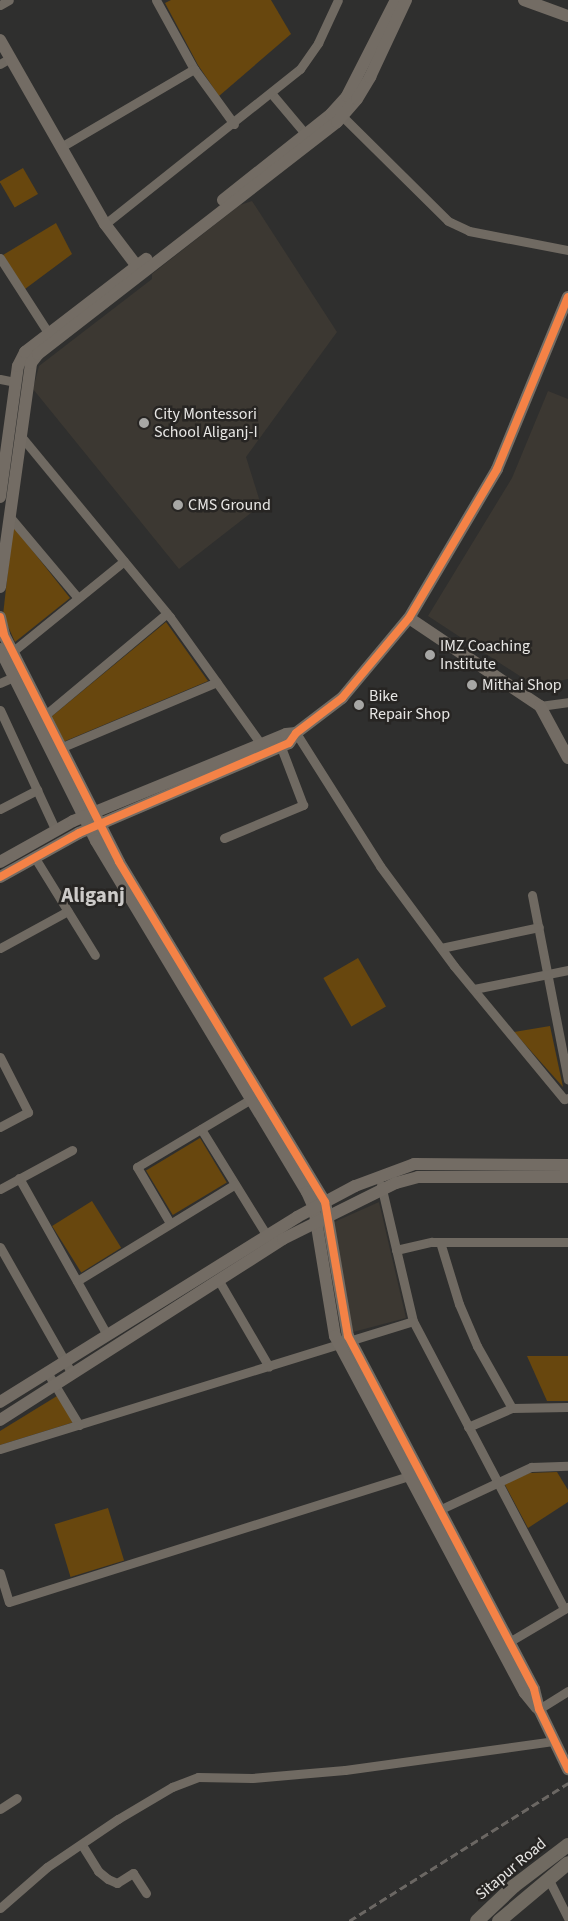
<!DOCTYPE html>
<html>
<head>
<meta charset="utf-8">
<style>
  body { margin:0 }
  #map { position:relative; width:568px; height:1921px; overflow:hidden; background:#2f2f2e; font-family:"Source Sans 3",sans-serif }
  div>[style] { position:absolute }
  .built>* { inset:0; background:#3c3832 }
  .green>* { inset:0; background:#68470e; transform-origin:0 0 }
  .street>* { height:9px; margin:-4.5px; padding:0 4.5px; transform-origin:4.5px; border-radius:4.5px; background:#706a62 }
  .secondary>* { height:12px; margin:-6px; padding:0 6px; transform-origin:6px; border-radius:6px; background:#736c64 }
  .primary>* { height:14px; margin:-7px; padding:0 7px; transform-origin:7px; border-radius:7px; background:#706a61 }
  .rail>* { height:2.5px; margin-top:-1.25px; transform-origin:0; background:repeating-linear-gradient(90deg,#6b6763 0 8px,transparent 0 12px) }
  .cycleway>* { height:8px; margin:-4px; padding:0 4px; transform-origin:4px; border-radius:4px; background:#f48246 }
  .dots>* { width:14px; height:14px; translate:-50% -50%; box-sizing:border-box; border:2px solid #272523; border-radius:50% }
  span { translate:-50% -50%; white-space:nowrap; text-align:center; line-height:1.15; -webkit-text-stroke:5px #272523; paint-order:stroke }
  .poi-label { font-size:16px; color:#e8e7e5 }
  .left { translate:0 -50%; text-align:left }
  .street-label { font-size:16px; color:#e8e7e5 }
  .district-label { font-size:21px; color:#cdcbc9; font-weight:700 }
</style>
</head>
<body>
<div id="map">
  <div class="built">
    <i style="clip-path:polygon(252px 201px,337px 332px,246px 457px,261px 505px,179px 569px,33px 389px,39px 366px,152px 279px,152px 274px,240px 205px)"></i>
    <i style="clip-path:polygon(548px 391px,568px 399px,568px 679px,535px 686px,428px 616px,512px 478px)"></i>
    <i style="clip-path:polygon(379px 1202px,406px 1318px,353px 1332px,332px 1223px)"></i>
  </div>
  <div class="green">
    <i style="clip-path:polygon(171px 0,271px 0,291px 34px,219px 96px,198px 65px,165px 3px)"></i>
    <i style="left:23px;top:168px;width:30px;height:27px;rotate:60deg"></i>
    <i style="clip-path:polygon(56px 223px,72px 254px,25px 289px,3px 255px)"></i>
    <i style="clip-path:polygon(13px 526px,70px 598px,15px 642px,3px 615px)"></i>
    <i style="clip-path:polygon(166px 622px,208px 681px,63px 742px,51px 717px)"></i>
    <i style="left:358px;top:958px;width:56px;height:40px;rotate:60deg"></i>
    <i style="clip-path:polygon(550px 1026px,563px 1087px,514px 1032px)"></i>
    <i style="left:200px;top:1138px;width:52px;height:63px;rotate:59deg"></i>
    <i style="left:92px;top:1201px;width:55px;height:47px;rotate:58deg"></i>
    <i style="clip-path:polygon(527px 1356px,568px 1356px,568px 1401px,547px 1401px)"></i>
    <i style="clip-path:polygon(57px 1396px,74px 1422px,0 1445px,0 1431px)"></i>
    <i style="clip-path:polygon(557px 1472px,568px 1490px,568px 1502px,528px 1528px,504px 1483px,530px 1473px)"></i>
    <i style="left:108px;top:1508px;width:55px;height:56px;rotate:73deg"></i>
  </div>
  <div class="street">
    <i style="left:156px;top:0;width:79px;rotate:61.2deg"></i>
    <i style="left:194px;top:69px;width:68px;rotate:54deg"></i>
    <i style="left:0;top:5px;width:10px;rotate:-29deg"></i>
    <i style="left:0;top:64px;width:12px;rotate:-31deg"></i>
    <i style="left:271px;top:93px;width:57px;rotate:49.9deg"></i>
    <i style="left:339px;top:113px;width:153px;rotate:44.7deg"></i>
    <i style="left:448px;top:221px;width:23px;rotate:25deg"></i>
    <i style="left:469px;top:231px;width:101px;rotate:10.9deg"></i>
    <i style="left:61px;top:147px;width:154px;rotate:-30.4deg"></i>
    <i style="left:105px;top:224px;width:249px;rotate:-38.5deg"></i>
    <i style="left:300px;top:69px;width:32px;rotate:-55deg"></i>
    <i style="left:318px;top:43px;width:47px;rotate:-65.1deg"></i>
    <i style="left:0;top:258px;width:94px;rotate:57.2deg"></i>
    <i style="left:0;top:379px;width:16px;rotate:11deg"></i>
    <i style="left:20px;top:435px;width:236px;rotate:50.5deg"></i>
    <i style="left:170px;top:617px;width:156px;rotate:54.4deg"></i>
    <i style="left:9px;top:516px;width:107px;rotate:49.9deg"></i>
    <i style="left:12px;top:652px;width:144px;rotate:-39.1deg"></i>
    <i style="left:0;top:683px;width:20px;rotate:-24deg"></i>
    <i style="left:540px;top:706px;width:28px;rotate:-8deg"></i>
    <i style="left:0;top:710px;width:133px;rotate:65.2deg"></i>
    <i style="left:44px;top:716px;width:160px;rotate:-39.9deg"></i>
    <i style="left:296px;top:733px;width:157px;rotate:57.7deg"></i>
    <i style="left:380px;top:866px;width:124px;rotate:53.5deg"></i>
    <i style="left:454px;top:966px;width:173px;rotate:50.4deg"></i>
    <i style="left:564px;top:1099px;width:4px;rotate:-14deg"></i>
    <i style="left:60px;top:748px;width:170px;rotate:-22.8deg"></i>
    <i style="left:0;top:809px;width:42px;rotate:-27.2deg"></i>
    <i style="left:224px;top:838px;width:86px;rotate:-22.7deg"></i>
    <i style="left:303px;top:805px;width:62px;rotate:-110.8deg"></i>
    <i style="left:35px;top:858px;width:114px;rotate:58.3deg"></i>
    <i style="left:532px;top:895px;width:188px;rotate:79deg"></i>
    <i style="left:0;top:948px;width:77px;rotate:-28.6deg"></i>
    <i style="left:441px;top:948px;width:100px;rotate:-12.1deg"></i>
    <i style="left:474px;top:989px;width:96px;rotate:-11.4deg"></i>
    <i style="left:0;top:1057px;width:62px;rotate:63deg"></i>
    <i style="left:28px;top:1112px;width:32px;rotate:152deg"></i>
    <i style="left:201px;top:1129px;width:126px;rotate:58.3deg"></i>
    <i style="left:19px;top:1178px;width:180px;rotate:60.7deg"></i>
    <i style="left:381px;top:1185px;width:140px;rotate:76.8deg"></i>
    <i style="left:413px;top:1321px;width:325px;rotate:62.3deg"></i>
    <i style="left:0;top:1189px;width:82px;rotate:-28.4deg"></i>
    <i style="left:170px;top:1223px;width:65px;rotate:-120.5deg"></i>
    <i style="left:137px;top:1167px;width:133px;rotate:-30.8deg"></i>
    <i style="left:440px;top:1242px;width:65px;rotate:73deg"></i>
    <i style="left:459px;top:1304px;width:46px;rotate:66.8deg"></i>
    <i style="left:477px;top:1346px;width:71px;rotate:60.6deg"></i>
    <i style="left:0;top:1247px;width:146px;rotate:60.4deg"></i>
    <i style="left:396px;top:1250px;width:37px;rotate:-13deg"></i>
    <i style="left:432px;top:1242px;width:136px"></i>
    <i style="left:77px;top:1281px;width:185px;rotate:-31.5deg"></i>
    <i style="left:219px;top:1281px;width:99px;rotate:59.8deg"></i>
    <i style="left:47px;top:1372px;width:62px;rotate:58.9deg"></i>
    <i style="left:468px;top:1427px;width:48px;rotate:-23.4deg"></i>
    <i style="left:512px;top:1408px;width:56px;rotate:-1deg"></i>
    <i style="left:0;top:1449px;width:432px;rotate:-17.2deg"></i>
    <i style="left:439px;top:1510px;width:102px;rotate:-25.1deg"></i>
    <i style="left:531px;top:1467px;width:37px;rotate:-2deg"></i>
    <i style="left:0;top:1573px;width:30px;rotate:73deg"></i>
    <i style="left:9px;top:1602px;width:425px;rotate:-17.5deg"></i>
    <i style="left:509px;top:1642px;width:69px;rotate:-30.7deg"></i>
    <i style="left:539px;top:1709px;width:34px;rotate:-32deg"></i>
    <i style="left:0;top:1809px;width:20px;rotate:-33deg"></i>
    <i style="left:82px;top:1845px;width:31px;rotate:58deg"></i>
    <i style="left:98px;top:1871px;width:13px;rotate:39deg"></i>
    <i style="left:108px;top:1879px;width:10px;rotate:24deg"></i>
    <i style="left:117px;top:1883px;width:19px;rotate:-32deg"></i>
    <i style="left:133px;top:1873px;width:24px;rotate:57deg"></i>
    <i style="left:548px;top:1878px;width:45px;rotate:63.4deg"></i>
    <i style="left:0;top:1908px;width:62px;rotate:-41.1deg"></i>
    <i style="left:47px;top:1867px;width:86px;rotate:-34.1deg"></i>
    <i style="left:118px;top:1819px;width:63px;rotate:-30.7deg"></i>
    <i style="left:172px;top:1787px;width:28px;rotate:-21deg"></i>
    <i style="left:198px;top:1777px;width:54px;rotate:1.1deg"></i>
    <i style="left:252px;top:1778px;width:93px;rotate:-4.9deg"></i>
    <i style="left:345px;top:1770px;width:210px;rotate:-7.9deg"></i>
  </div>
  <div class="secondary">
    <i style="left:524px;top:0;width:47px;rotate:20deg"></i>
    <i style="left:0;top:40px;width:212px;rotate:60.3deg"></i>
    <i style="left:105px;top:224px;width:61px;rotate:52.9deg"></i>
    <i style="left:223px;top:200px;width:138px;rotate:-38.5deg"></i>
    <i style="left:331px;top:114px;width:24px;rotate:-48deg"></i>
    <i style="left:347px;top:96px;width:108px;rotate:-63deg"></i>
    <i style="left:0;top:497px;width:132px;rotate:-82.2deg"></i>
    <i style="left:18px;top:366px;width:16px;rotate:-63deg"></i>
    <i style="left:25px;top:352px;width:153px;rotate:-37.5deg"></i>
    <i style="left:0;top:587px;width:226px;rotate:-82.1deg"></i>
    <i style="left:31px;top:363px;width:11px;rotate:-52deg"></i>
    <i style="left:38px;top:354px;width:378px;rotate:-37.8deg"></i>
    <i style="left:337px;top:122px;width:30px;rotate:-49deg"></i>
    <i style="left:357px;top:99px;width:26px;rotate:-59deg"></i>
    <i style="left:370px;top:77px;width:85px;rotate:-64.9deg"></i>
    <i style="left:0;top:617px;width:18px;rotate:77deg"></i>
    <i style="left:4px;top:635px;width:254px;rotate:63.1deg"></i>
    <i style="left:119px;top:862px;width:398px;rotate:58.8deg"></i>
    <i style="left:325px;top:1202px;width:136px;rotate:80.3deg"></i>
    <i style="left:348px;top:1336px;width:399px;rotate:62.2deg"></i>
    <i style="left:534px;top:1689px;width:21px;rotate:76deg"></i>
    <i style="left:539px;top:1709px;width:67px;rotate:64.2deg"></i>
    <i style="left:409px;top:618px;width:158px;rotate:33.9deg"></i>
    <i style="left:540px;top:706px;width:59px;rotate:61.7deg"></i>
    <i style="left:0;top:649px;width:215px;rotate:63.4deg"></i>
    <i style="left:96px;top:841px;width:410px;rotate:59deg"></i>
    <i style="left:307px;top:1192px;width:17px;rotate:66deg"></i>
    <i style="left:314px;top:1208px;width:130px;rotate:80.7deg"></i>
    <i style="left:335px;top:1336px;width:404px;rotate:62deg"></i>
    <i style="left:525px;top:1693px;width:19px;rotate:51deg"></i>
    <i style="left:0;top:862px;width:84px;rotate:-29.3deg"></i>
    <i style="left:73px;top:821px;width:230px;rotate:-22.2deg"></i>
    <i style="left:286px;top:734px;width:10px;rotate:-6deg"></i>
    <i style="left:0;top:877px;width:90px;rotate:-29.1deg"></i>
    <i style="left:79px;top:833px;width:228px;rotate:-23.2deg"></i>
    <i style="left:289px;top:743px;width:12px;rotate:-55deg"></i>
    <i style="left:296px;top:733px;width:58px;rotate:-37.3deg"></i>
    <i style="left:342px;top:698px;width:104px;rotate:-50.1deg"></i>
    <i style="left:409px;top:618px;width:173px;rotate:-59.4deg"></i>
    <i style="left:497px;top:469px;width:186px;rotate:-67.6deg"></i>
    <i style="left:0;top:1402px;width:350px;rotate:-31.9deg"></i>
    <i style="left:297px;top:1217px;width:66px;rotate:-28.1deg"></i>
    <i style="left:355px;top:1186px;width:63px;rotate:-20.4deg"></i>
    <i style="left:414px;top:1164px;width:154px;rotate:0.4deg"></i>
    <i style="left:0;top:1420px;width:336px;rotate:-32.6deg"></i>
    <i style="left:283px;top:1239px;width:126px;rotate:-26.4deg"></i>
    <i style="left:396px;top:1183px;width:23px;rotate:-15deg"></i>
    <i style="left:418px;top:1177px;width:150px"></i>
  </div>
  <div class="primary">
    <i style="left:477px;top:1921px;width:51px;rotate:-43.4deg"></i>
    <i style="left:514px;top:1886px;width:68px;rotate:-37.2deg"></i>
    <i style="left:499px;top:1921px;width:90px;rotate:-40deg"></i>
  </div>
  <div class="rail">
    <i style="left:349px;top:1921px;width:259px;rotate:-32.2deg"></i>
  </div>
  <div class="cycleway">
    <i style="left:0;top:617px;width:18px;rotate:77deg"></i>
    <i style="left:4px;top:635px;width:254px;rotate:63.1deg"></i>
    <i style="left:119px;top:862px;width:398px;rotate:58.8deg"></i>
    <i style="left:325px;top:1202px;width:136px;rotate:80.3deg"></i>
    <i style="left:348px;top:1336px;width:399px;rotate:62.2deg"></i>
    <i style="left:534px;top:1689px;width:21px;rotate:76deg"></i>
    <i style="left:539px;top:1709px;width:67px;rotate:64.2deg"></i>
    <i style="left:0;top:877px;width:90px;rotate:-29.1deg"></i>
    <i style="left:79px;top:833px;width:228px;rotate:-23.2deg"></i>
    <i style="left:289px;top:743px;width:12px;rotate:-55deg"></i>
    <i style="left:296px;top:733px;width:58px;rotate:-37.3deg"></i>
    <i style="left:342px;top:698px;width:104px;rotate:-50.1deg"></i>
    <i style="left:409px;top:618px;width:173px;rotate:-59.4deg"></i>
    <i style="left:497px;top:469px;width:186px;rotate:-67.6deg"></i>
  </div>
  <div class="dots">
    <i style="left:144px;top:423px;background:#a7a7a5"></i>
    <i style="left:178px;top:505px;background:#a7a7a5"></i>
    <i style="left:430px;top:655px;background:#a7a7a5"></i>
    <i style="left:472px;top:685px;background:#a7a7a5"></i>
    <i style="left:359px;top:705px;background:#a7a7a5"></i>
  </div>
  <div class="poi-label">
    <span class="left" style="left:154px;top:423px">City Montessori<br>School Aliganj-I</span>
    <span class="left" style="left:188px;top:505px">CMS Ground</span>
    <span class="left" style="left:440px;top:655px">IMZ Coaching<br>Institute</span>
    <span class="left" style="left:482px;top:685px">Mithai Shop</span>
    <span class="left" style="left:369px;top:705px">Bike<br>Repair Shop</span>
  </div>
  <div class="street-label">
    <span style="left:511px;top:1869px;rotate:-40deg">Sitapur Road</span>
  </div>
  <div class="district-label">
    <span style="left:93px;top:895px">Aliganj</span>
  </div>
</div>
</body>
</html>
